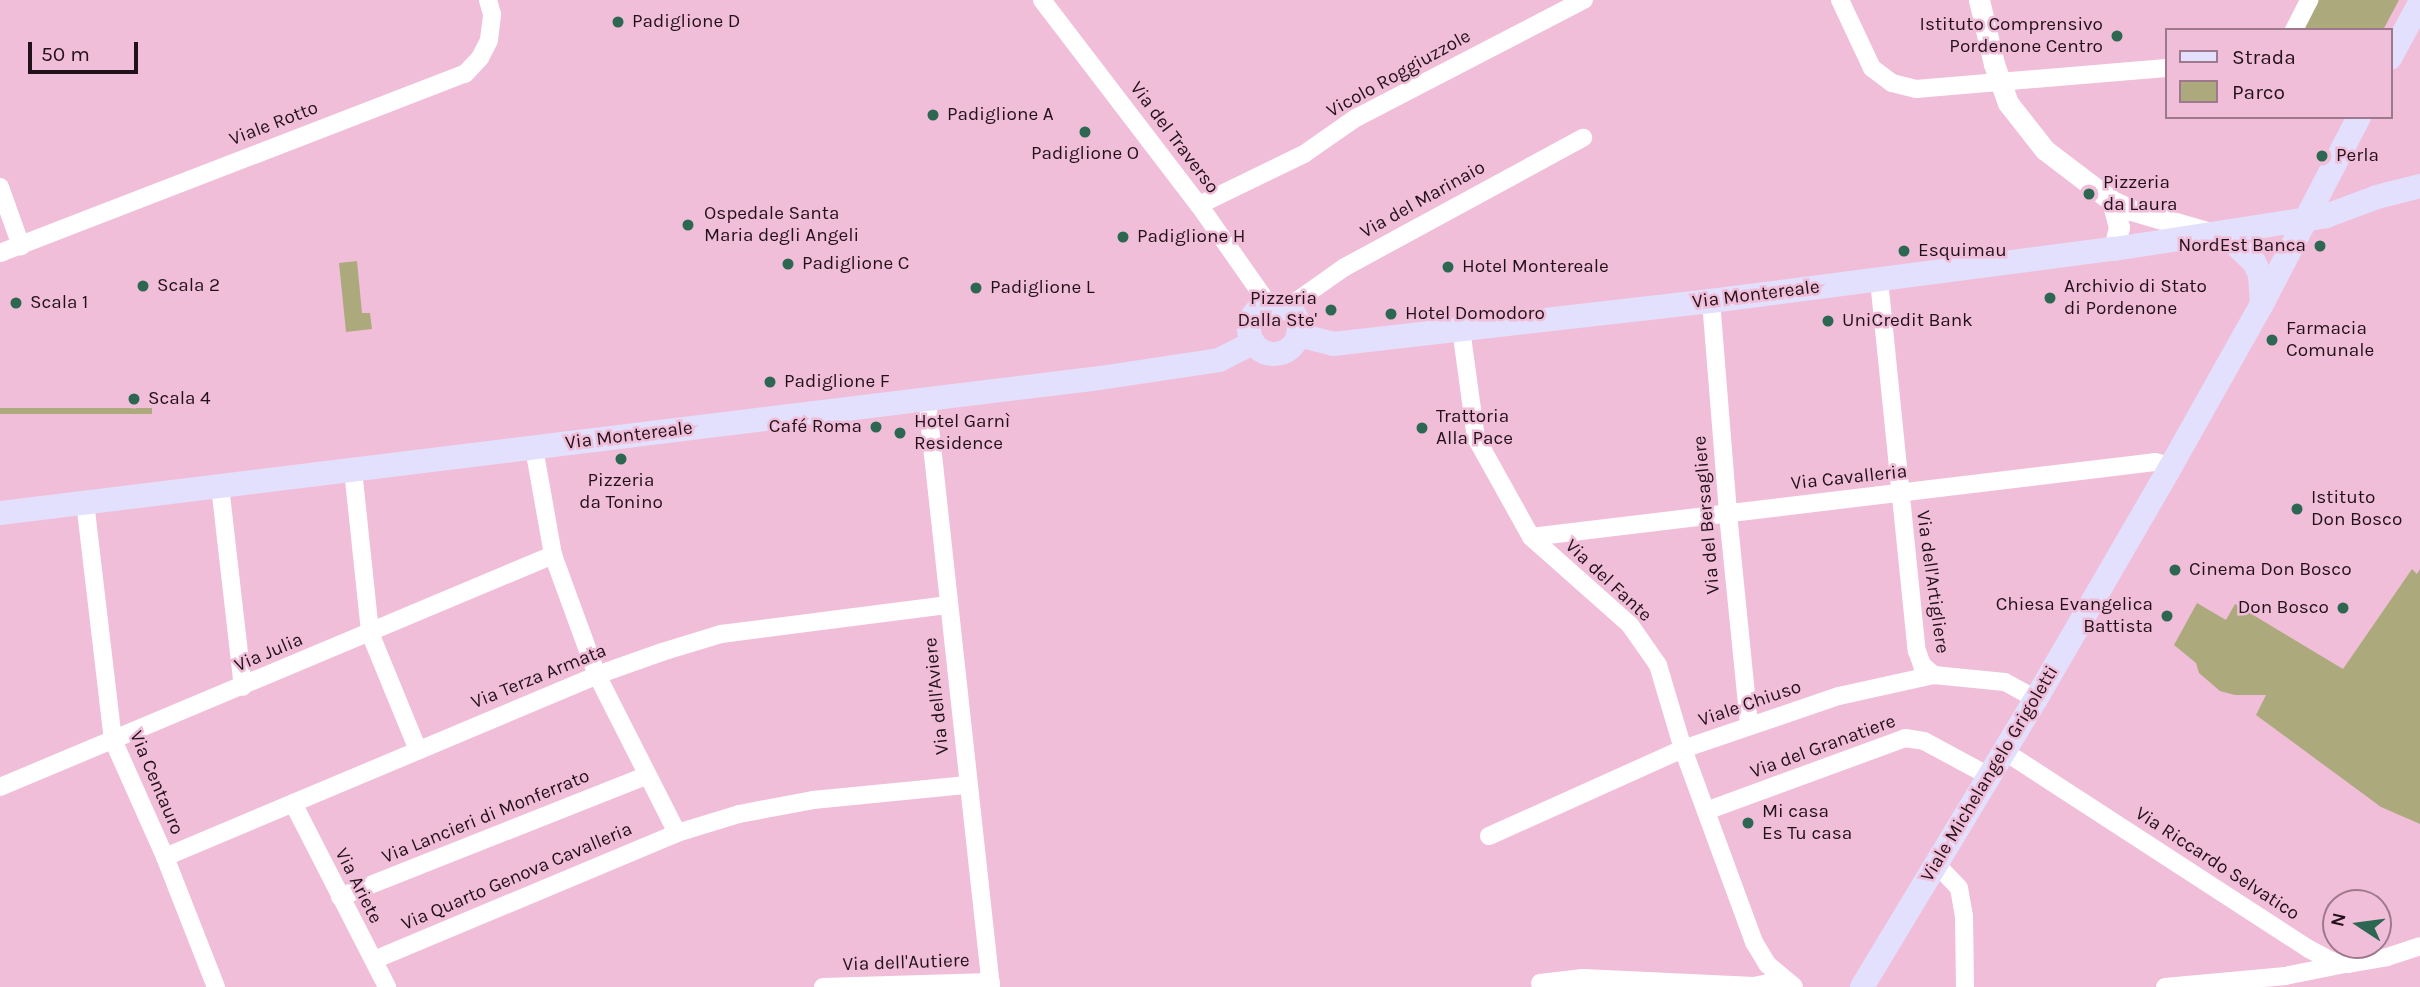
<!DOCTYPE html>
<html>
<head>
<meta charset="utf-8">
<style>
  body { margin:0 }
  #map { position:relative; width:2420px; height:987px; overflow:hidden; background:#f1bed9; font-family:Karla,sans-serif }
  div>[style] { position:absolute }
  .green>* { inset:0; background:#acaa7c; transform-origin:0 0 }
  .minor>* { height:18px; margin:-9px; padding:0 9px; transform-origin:9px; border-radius:9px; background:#fff }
  .tertiary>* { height:21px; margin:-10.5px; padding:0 10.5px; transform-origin:10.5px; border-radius:10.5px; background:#fff }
  .secondary>* { height:24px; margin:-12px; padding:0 12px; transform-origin:12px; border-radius:12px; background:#e2e0fc }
  .secondary>.ring { margin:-12px; padding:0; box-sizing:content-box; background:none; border:24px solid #e2e0fc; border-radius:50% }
  .dots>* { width:19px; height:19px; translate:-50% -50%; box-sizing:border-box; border:4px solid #f1bed9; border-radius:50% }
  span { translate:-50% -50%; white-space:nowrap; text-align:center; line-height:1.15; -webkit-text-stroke:5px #f1bed9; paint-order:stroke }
  .poi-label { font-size:19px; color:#22111a }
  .left { translate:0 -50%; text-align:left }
  .right { translate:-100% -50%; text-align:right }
  .street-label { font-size:19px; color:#22111a }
  .legend { position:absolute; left:2165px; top:28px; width:228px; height:91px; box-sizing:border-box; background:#f1bed9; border:2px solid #9e798d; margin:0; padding:9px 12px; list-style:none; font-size:21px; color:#22111a }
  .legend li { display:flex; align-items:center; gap:14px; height:35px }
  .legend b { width:35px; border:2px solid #9e798d }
  .north { position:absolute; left:2322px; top:889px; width:70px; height:70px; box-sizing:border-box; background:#f1bed9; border:2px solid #9e798d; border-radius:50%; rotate:283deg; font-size:19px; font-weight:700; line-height:28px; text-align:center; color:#22111a }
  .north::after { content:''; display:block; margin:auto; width:24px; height:32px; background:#2d6751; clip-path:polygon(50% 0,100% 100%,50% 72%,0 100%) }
  .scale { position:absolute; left:28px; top:42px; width:110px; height:32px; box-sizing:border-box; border:4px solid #22111a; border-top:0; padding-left:9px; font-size:21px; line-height:24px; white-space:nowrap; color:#22111a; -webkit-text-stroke:5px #f1bed9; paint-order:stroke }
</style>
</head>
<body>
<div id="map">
  <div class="green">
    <i style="clip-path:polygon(2316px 0,2399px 0,2383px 30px,2300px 30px)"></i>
    <i style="clip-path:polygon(357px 261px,362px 313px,370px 313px,372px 329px,346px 332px,339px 263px)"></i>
    <i style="left:152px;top:408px;width:6px;height:153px;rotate:90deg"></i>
    <i style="clip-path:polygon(2412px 569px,2417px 574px,2420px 569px,2420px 824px,2381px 807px,2256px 715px,2266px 695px,2235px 695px,2220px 691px,2199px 673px,2196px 663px,2174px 645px,2197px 603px,2226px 620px,2235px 604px,2343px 669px)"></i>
  </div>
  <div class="minor">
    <i style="left:1042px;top:0;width:258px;rotate:52.6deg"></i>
    <i style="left:1199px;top:205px;width:122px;rotate:55deg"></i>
    <i style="left:1840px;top:0;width:75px;rotate:64.8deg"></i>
    <i style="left:1872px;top:68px;width:25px;rotate:37deg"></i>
    <i style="left:1892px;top:83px;width:25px;rotate:14deg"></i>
    <i style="left:1916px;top:89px;width:251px;rotate:-4.8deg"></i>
    <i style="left:2294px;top:30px;width:34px;rotate:-63deg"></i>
    <i style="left:0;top:187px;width:63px;rotate:70.4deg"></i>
    <i style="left:1199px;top:205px;width:117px;rotate:-25.9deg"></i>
    <i style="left:1304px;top:154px;width:61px;rotate:-35deg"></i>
    <i style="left:1354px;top:119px;width:259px;rotate:-27.4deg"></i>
    <i style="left:0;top:253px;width:498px;rotate:-21.1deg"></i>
    <i style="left:465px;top:74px;width:22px;rotate:-47deg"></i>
    <i style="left:480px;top:58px;width:20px;rotate:-63deg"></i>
    <i style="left:489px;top:40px;width:26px;rotate:-83deg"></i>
    <i style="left:492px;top:14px;width:15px;rotate:-106deg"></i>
    <i style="left:1879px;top:280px;width:373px;rotate:84.2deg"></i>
    <i style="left:1917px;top:651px;width:15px;rotate:70deg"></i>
    <i style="left:1922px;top:665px;width:16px;rotate:40deg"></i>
    <i style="left:1711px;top:301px;width:214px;rotate:85.4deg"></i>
    <i style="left:1728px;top:514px;width:211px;rotate:84.3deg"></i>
    <i style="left:1290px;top:310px;width:13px;rotate:-51deg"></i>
    <i style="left:1298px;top:300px;width:57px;rotate:-35.1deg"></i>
    <i style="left:1345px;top:267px;width:271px;rotate:-28.5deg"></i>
    <i style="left:1461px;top:329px;width:110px;rotate:82.2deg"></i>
    <i style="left:1476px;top:438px;width:113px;rotate:60.9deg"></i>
    <i style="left:1531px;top:537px;width:132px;rotate:41.6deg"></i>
    <i style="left:1630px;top:625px;width:49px;rotate:55deg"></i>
    <i style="left:1658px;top:665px;width:88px;rotate:73.4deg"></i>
    <i style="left:1683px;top:749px;width:206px;rotate:69.8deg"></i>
    <i style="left:1754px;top:942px;width:26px;rotate:59deg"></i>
    <i style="left:1767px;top:964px;width:35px;rotate:40deg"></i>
    <i style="left:927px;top:400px;width:590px;rotate:83.78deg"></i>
    <i style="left:534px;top:448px;width:109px;rotate:79.9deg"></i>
    <i style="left:553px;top:555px;width:128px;rotate:69.9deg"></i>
    <i style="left:597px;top:675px;width:177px;rotate:63.1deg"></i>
    <i style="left:353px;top:470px;width:164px;rotate:84deg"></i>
    <i style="left:370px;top:633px;width:126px;rotate:67.7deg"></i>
    <i style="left:220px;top:486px;width:202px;rotate:83.5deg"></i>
    <i style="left:85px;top:502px;width:240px;rotate:83.3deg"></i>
    <i style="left:113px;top:740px;width:128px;rotate:66deg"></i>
    <i style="left:165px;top:857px;width:140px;rotate:68.6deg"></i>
    <i style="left:1531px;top:537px;width:628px;rotate:-6.85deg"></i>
    <i style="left:2155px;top:462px;width:16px;rotate:14deg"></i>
    <i style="left:2004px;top:751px;width:364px;rotate:33deg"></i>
    <i style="left:2309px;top:949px;width:26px;rotate:28deg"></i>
    <i style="left:2332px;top:961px;width:16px;rotate:11deg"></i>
    <i style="left:2348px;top:964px;width:40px;rotate:-10deg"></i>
    <i style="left:2387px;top:957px;width:35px;rotate:-18deg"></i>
    <i style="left:0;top:787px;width:600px;rotate:-22.76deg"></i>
    <i style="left:293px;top:803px;width:207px;rotate:62.9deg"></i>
    <i style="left:1706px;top:811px;width:212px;rotate:-20.1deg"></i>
    <i style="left:1905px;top:738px;width:19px;rotate:9deg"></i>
    <i style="left:1924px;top:741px;width:74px;rotate:28.3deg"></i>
    <i style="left:1489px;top:836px;width:213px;rotate:-24.2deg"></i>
    <i style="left:1683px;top:749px;width:165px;rotate:-18.8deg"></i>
    <i style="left:1839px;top:696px;width:97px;rotate:-12.5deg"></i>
    <i style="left:1934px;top:675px;width:71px;rotate:5.6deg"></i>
    <i style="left:2005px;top:682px;width:35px;rotate:29deg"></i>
    <i style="left:165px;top:857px;width:469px;rotate:-22.8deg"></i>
    <i style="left:597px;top:675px;width:69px;rotate:-19.5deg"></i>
    <i style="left:662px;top:652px;width:62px;rotate:-17deg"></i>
    <i style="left:721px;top:634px;width:229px;rotate:-7.3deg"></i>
    <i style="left:1936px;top:864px;width:33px;rotate:46deg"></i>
    <i style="left:1959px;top:888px;width:28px;rotate:80deg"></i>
    <i style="left:1964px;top:916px;width:71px;rotate:89.2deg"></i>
    <i style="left:340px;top:897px;width:329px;rotate:-21.6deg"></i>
    <i style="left:374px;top:960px;width:329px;rotate:-22.7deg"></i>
    <i style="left:677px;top:833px;width:65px;rotate:-17deg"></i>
    <i style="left:739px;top:814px;width:75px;rotate:-10.7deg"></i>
    <i style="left:813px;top:800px;width:155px;rotate:-5.6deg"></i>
    <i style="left:1540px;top:983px;width:43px;rotate:-6.6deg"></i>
    <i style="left:1583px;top:978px;width:171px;rotate:2.7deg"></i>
    <i style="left:1754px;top:986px;width:30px;rotate:-12deg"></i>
    <i style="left:823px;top:987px;width:168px;rotate:-1.7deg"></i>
    <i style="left:2165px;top:987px;width:121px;rotate:-5.2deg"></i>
    <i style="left:2285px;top:976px;width:61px;rotate:-11.3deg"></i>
  </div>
  <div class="tertiary">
    <i style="left:1979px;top:0;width:66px;rotate:76.8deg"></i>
    <i style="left:1994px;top:64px;width:41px;rotate:70.3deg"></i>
    <i style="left:2008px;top:103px;width:60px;rotate:51.8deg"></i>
    <i style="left:2045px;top:150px;width:84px;rotate:37.3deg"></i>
    <i style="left:2112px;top:201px;width:21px;rotate:25deg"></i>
    <i style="left:2131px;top:210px;width:82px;rotate:16.2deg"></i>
    <i style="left:2112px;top:201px;width:27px;rotate:75deg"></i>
    <i style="left:2119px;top:227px;width:23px;rotate:103deg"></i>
  </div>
  <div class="secondary">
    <i style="left:2390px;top:58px;width:63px;rotate:-61.4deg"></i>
    <i style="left:2214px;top:235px;width:19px;rotate:18deg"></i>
    <i style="left:2232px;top:241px;width:30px;rotate:44deg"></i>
    <i style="left:2254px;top:262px;width:14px;rotate:65deg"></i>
    <i style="left:2260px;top:275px;width:29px;rotate:86deg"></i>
    <i class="ring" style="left:1249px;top:304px;width:26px;height:26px"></i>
    <i style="left:1298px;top:335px;width:36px;rotate:14deg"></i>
    <i style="left:1333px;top:344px;width:380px;rotate:-6.5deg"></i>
    <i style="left:1711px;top:301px;width:406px;rotate:-7.4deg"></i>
    <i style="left:2114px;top:249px;width:215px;rotate:-8.8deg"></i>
    <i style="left:2326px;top:216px;width:54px;rotate:-20.4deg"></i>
    <i style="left:2377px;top:197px;width:44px;rotate:-14.3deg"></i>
    <i style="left:0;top:513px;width:1108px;rotate:-7deg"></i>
    <i style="left:1100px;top:378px;width:120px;rotate:-8.6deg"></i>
    <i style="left:1219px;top:360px;width:38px;rotate:-27deg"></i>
    <i style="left:1862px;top:987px;width:336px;rotate:-58.9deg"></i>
    <i style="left:2036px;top:699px;width:269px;rotate:-59.9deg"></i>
    <i style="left:2171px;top:466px;width:186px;rotate:-60.7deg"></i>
    <i style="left:2262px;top:304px;width:211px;rotate:-62.6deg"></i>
  </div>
  <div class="dots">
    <i style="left:618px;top:22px;background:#2d6751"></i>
    <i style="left:2117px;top:36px;background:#2d6751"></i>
    <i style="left:933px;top:115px;background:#2d6751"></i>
    <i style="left:1085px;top:132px;background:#2d6751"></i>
    <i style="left:2322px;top:156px;background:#2d6751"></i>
    <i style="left:2089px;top:194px;background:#2d6751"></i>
    <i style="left:688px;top:225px;background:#2d6751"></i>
    <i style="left:1123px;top:237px;background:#2d6751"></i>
    <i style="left:2320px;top:246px;background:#2d6751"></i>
    <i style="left:1904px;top:251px;background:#2d6751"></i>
    <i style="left:788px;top:264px;background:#2d6751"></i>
    <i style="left:1448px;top:267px;background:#2d6751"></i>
    <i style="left:143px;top:286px;background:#2d6751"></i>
    <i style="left:976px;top:288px;background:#2d6751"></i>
    <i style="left:2050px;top:298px;background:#2d6751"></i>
    <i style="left:16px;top:303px;background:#2d6751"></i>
    <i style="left:1331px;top:310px;background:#2d6751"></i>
    <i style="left:1391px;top:314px;background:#2d6751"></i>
    <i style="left:1828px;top:321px;background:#2d6751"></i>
    <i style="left:2272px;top:340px;background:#2d6751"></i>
    <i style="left:770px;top:382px;background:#2d6751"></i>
    <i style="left:134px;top:399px;background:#2d6751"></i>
    <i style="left:876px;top:427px;background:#2d6751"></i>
    <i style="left:1422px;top:428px;background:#2d6751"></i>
    <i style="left:900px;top:433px;background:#2d6751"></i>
    <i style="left:621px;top:459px;background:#2d6751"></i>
    <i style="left:2297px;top:509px;background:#2d6751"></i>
    <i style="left:2175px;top:570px;background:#2d6751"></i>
    <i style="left:2343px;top:608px;background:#2d6751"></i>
    <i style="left:2167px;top:616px;background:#2d6751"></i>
    <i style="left:1748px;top:823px;background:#2d6751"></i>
  </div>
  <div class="poi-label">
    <span class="left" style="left:632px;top:22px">Padiglione D</span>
    <span class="right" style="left:2103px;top:36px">Istituto Comprensivo<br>Pordenone Centro</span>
    <span class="left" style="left:947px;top:115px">Padiglione A</span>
    <span style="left:1085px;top:154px">Padiglione O</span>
    <span class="left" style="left:2336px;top:156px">Perla</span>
    <span class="left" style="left:2103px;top:194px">Pizzeria<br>da Laura</span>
    <span class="left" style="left:704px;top:225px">Ospedale Santa<br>Maria degli Angeli</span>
    <span class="left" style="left:1137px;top:237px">Padiglione H</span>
    <span class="right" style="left:2306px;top:246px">NordEst Banca</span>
    <span class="left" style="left:1918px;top:251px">Esquimau</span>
    <span class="left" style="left:802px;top:264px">Padiglione C</span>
    <span class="left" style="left:1462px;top:267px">Hotel Montereale</span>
    <span class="left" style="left:157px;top:286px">Scala 2</span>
    <span class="left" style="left:2064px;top:298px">Archivio di Stato<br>di Pordenone</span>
    <span class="left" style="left:990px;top:288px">Padiglione L</span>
    <span class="right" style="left:1317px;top:310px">Pizzeria<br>Dalla Ste'</span>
    <span class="left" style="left:30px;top:303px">Scala 1</span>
    <span class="left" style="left:1405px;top:314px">Hotel Domodoro</span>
    <span class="left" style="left:1842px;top:321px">UniCredit Bank</span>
    <span class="left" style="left:2286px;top:340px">Farmacia<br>Comunale</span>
    <span class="left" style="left:784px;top:382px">Padiglione F</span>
    <span class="left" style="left:148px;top:399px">Scala 4</span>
    <span class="left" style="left:1436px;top:428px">Trattoria<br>Alla Pace</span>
    <span class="left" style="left:914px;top:433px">Hotel Garnì<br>Residence</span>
    <span class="right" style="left:862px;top:427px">Café Roma</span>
    <span style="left:621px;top:492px">Pizzeria<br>da Tonino</span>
    <span class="left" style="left:2311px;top:509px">Istituto<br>Don Bosco</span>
    <span class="left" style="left:2189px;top:570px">Cinema Don Bosco</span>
    <span class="right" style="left:2153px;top:616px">Chiesa Evangelica<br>Battista</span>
    <span class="right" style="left:2329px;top:608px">Don Bosco</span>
    <span class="left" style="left:1762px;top:823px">Mi casa<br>Es Tu casa</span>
  </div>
  <div class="street-label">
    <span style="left:1399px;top:74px;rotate:-29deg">Vicolo Roggiuzzole</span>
    <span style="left:274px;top:124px;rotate:-21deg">Viale Rotto</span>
    <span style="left:1174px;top:138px;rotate:53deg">Via del Traverso</span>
    <span style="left:1423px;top:200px;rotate:-29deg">Via del Marinaio</span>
    <span style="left:1756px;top:295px;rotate:-7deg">Via Montereale</span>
    <span style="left:629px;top:436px;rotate:-7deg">Via Montereale</span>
    <span style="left:1849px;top:478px;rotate:-6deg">Via Cavalleria</span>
    <span style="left:1707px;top:515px;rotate:-95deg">Via del Bersagliere</span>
    <span style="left:1608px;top:581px;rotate:43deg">Via del Fante</span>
    <span style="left:1932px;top:582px;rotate:82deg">Via dell'Artigliere</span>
    <span style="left:269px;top:653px;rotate:-23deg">Via Julia</span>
    <span style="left:539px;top:677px;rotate:-22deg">Via Terza Armata</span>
    <span style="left:937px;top:696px;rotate:-96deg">Via dell'Aviere</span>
    <span style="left:1750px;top:704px;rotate:-19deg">Viale Chiuso</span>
    <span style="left:1823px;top:747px;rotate:-20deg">Via del Granatiere</span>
    <span style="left:1990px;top:774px;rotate:-59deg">Viale Michelangelo Grigoletti</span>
    <span style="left:156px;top:783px;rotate:67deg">Via Centauro</span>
    <span style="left:486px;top:817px;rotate:-22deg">Via Lancieri di Monferrato</span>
    <span style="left:2217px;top:864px;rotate:33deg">Via Riccardo Selvatico</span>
    <span style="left:517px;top:877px;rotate:-23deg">Via Quarto Genova Cavalleria</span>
    <span style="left:358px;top:886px;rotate:63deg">Via Ariete</span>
    <span style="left:906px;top:963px;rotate:-2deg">Via dell'Autiere</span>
  </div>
  <ul class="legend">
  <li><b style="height:9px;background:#e2e0fc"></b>Strada</li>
  <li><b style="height:19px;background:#acaa7c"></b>Parco</li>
  </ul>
  <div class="north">N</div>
  <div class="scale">50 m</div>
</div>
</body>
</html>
